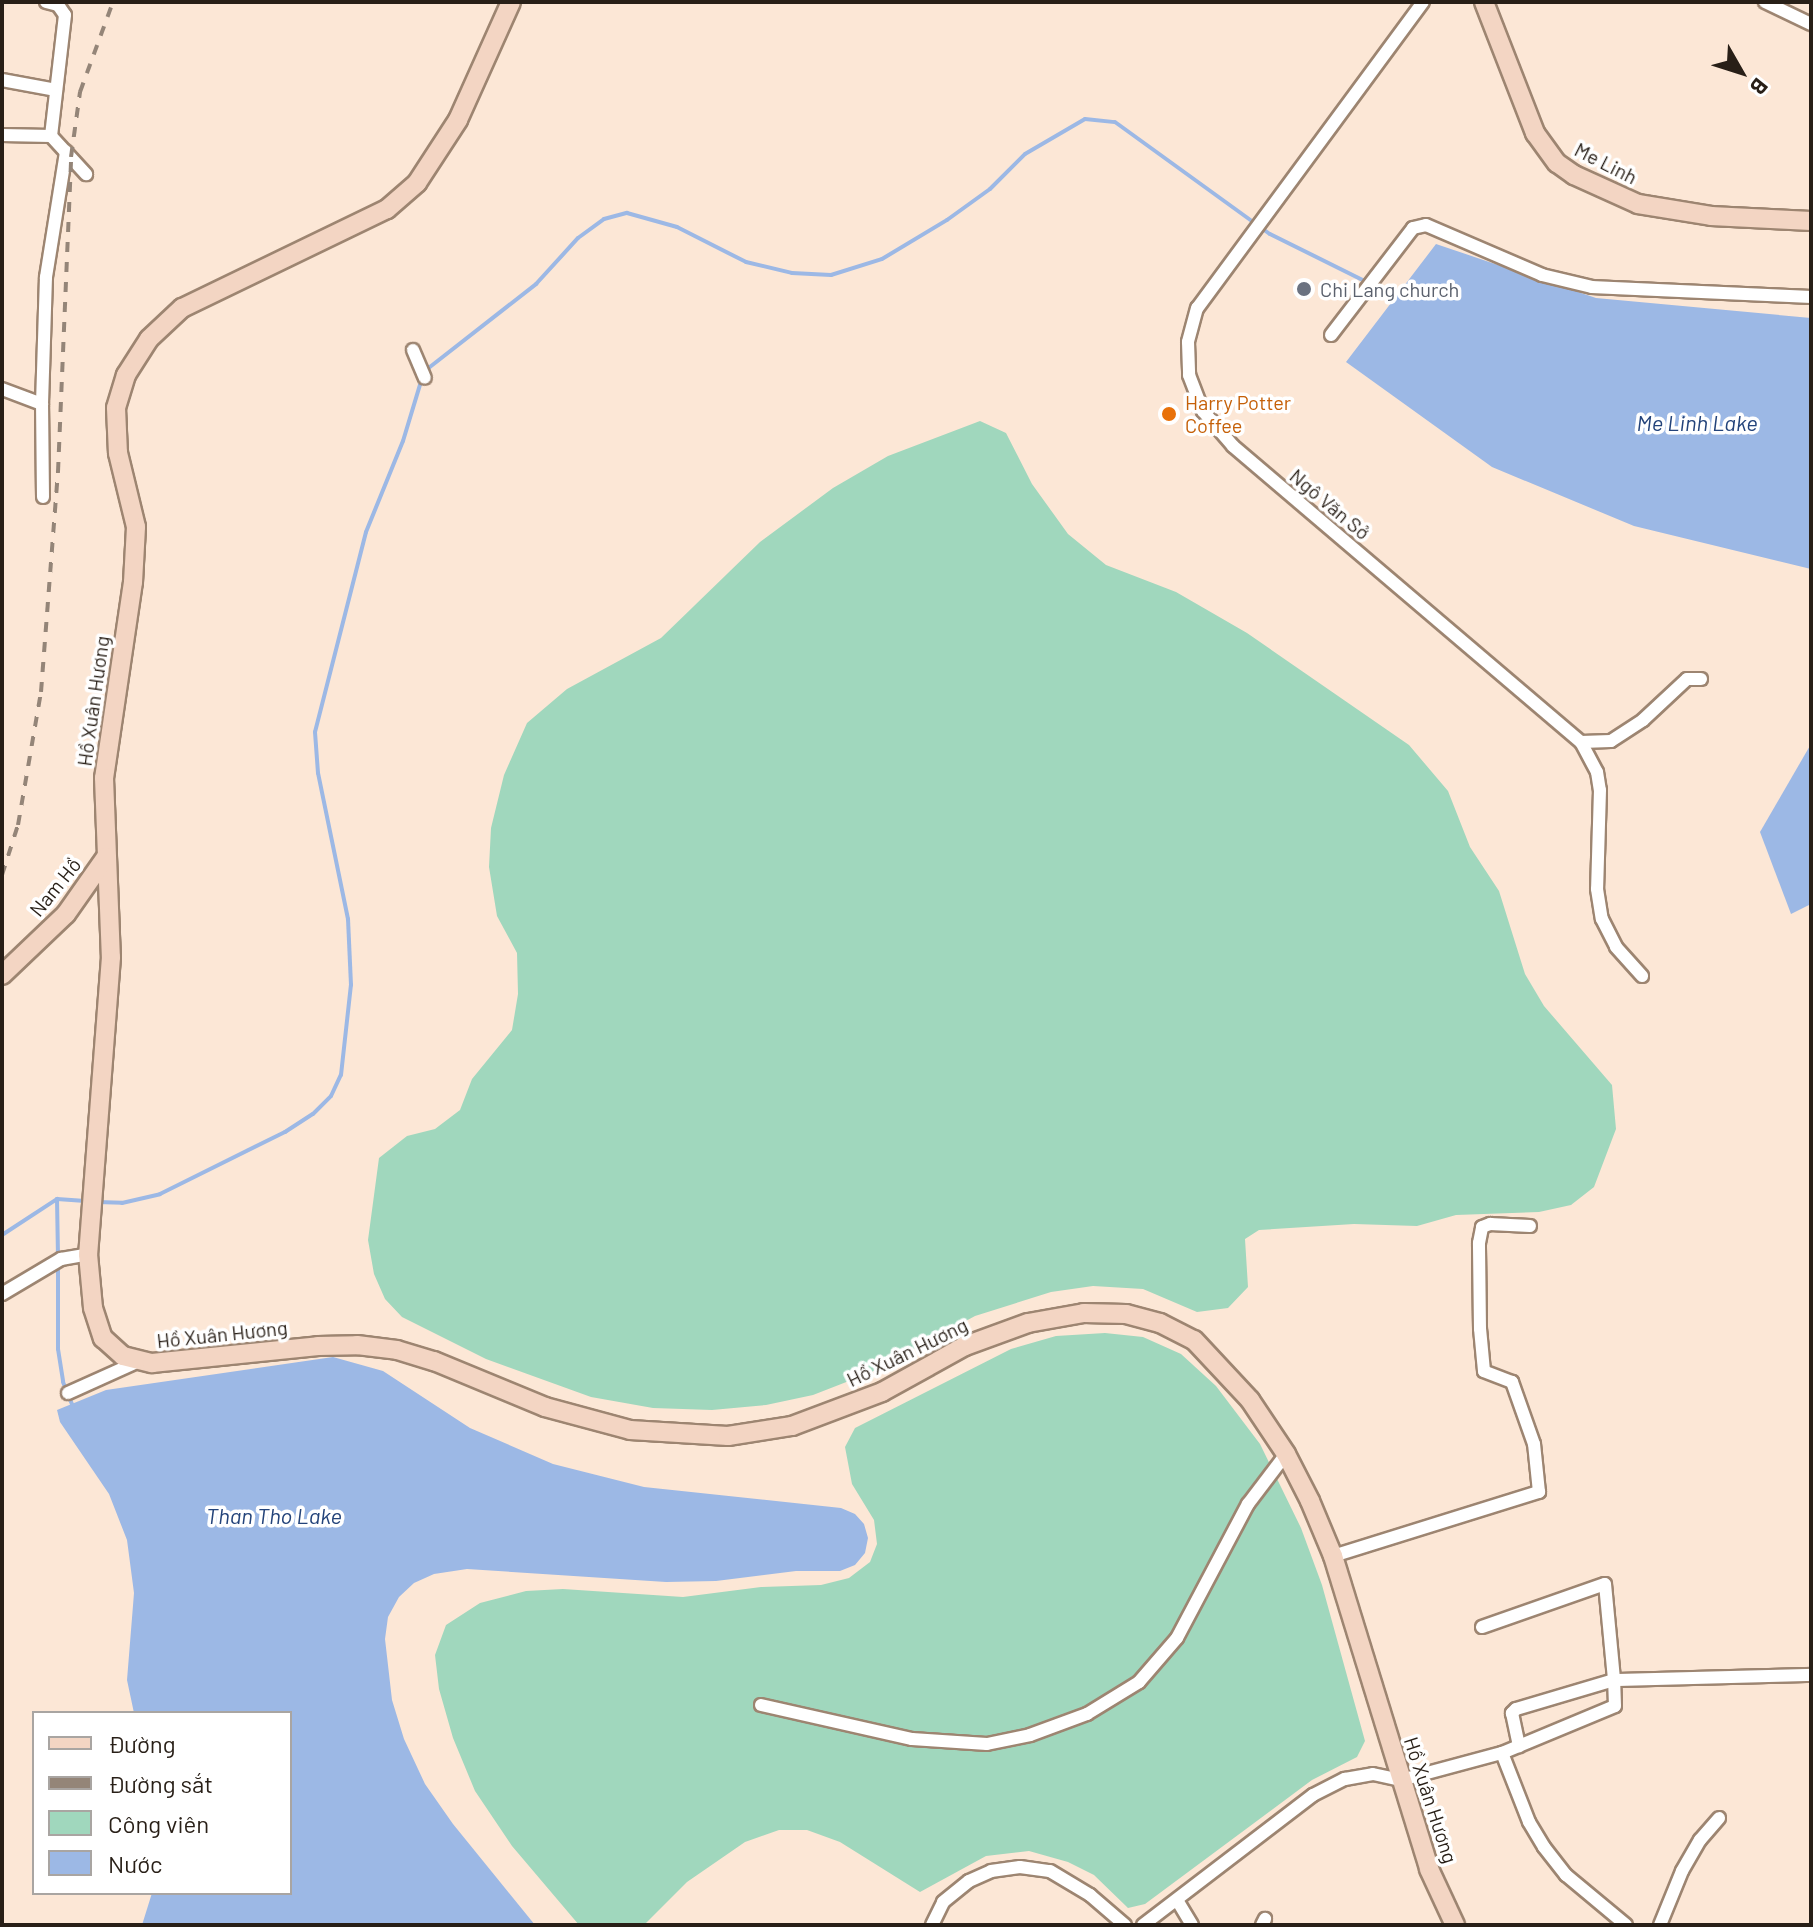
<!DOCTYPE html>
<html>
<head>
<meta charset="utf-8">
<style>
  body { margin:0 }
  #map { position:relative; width:1813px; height:1927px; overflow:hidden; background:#fce7d6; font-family:Barlow,sans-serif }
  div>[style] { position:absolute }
  .green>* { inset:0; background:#a0d7bd }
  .water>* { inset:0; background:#9cb8e5 }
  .stream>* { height:4px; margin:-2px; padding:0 2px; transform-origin:2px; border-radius:2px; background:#9cb8e5 }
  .roads { filter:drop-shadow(2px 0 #9d8571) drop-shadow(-2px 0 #9d8571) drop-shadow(0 2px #9d8571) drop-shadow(0 -2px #9d8571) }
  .street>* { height:12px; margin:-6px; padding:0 6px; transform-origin:6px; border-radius:6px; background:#fff }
  .secondary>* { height:18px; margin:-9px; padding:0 9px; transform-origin:9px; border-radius:9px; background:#f3d5c3 }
  .rail>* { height:4px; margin-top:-2px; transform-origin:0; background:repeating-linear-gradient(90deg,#948578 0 10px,transparent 0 20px) }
  .dots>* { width:22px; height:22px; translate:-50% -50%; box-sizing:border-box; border:4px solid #fff; border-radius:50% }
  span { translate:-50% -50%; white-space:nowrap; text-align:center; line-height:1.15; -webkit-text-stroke:7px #fff; paint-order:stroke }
  .street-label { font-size:20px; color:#281f17 }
  .worship-label { font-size:20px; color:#5b616d }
  .left { translate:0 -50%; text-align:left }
  .food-label { font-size:20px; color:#c56008 }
  .water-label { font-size:22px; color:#23437a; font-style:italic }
  .frame { position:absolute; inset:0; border:4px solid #281f17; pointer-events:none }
  .legend { position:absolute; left:32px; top:1711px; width:260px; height:184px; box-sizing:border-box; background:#fff; border:2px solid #a9a5a2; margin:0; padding:10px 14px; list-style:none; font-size:24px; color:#281f17 }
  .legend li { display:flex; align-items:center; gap:16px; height:40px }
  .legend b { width:40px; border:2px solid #a9a5a2 }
  .north { position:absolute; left:1701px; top:32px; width:80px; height:80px; -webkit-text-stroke:6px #fff; paint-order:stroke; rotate:129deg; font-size:22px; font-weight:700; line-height:32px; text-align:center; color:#281f17 }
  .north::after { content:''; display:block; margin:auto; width:28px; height:36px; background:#281f17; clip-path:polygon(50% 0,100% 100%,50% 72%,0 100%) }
</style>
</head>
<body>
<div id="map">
  <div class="green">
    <i style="clip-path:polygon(980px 421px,1006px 433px,1032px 484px,1068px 534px,1106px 565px,1176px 592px,1247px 633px,1409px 745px,1448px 791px,1470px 847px,1499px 891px,1525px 974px,1544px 1006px,1612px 1085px,1616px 1129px,1594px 1187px,1571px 1205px,1539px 1212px,1456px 1215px,1417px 1226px,1354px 1224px,1259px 1230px,1245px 1239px,1248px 1287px,1228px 1308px,1197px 1312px,1143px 1289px,1093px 1286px,1051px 1292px,975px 1316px,872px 1372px,813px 1395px,766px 1405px,712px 1410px,653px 1408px,591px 1397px,486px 1359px,402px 1317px,385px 1299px,374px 1274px,368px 1240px,379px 1158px,407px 1136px,435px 1129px,460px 1110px,472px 1079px,512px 1030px,518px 994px,517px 953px,497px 916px,489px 867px,491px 828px,504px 775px,527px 723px,567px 689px,661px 638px,760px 542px,833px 488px,888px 456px)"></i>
    <i style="clip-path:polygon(1105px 1333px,1143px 1337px,1181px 1354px,1216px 1386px,1260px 1444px,1301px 1528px,1322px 1585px,1365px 1741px,1357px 1757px,1312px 1780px,1145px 1904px,1128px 1908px,1094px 1875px,1068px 1862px,1029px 1851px,986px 1856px,920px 1892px,840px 1842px,807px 1830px,779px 1830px,745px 1842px,687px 1882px,644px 1925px,579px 1925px,512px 1846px,475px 1791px,453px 1738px,439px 1689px,435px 1655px,446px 1625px,480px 1603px,526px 1591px,563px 1589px,683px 1597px,761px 1587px,821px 1585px,849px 1578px,870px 1562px,877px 1544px,874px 1520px,852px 1484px,845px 1447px,855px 1428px,1011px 1349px,1056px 1336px)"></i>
  </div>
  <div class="water">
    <i style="clip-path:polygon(1436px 244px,1596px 298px,1811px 318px,1811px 569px,1634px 526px,1492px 467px,1346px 362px)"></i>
    <i style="clip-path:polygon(1811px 744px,1811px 904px,1791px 914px,1760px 832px)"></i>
    <i style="clip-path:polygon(333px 1357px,383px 1371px,470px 1428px,553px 1464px,644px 1487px,841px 1508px,855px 1514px,864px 1524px,868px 1538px,865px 1553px,855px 1565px,840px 1571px,796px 1571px,716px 1581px,666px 1582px,467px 1569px,434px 1574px,414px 1583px,399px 1597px,388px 1617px,385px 1639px,392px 1700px,404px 1739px,425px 1784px,453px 1824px,535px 1925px,142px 1925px,152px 1893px,290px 1893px,290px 1713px,134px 1713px,127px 1680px,134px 1593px,127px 1540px,109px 1494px,60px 1422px,57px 1410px,106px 1390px)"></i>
  </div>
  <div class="stream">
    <i style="left:426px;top:370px;width:140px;rotate:-38deg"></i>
    <i style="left:536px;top:284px;width:62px;rotate:-47.6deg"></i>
    <i style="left:578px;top:238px;width:32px;rotate:-36deg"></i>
    <i style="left:604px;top:219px;width:24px;rotate:-15deg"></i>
    <i style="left:627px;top:213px;width:52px;rotate:15.6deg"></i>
    <i style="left:677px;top:227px;width:77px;rotate:26.9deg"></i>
    <i style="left:746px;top:262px;width:47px;rotate:13.4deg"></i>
    <i style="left:792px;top:273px;width:39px;rotate:3deg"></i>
    <i style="left:831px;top:275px;width:53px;rotate:-17.4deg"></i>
    <i style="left:882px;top:259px;width:76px;rotate:-31deg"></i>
    <i style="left:947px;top:220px;width:53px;rotate:-35.8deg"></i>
    <i style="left:990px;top:189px;width:49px;rotate:-45deg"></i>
    <i style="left:1025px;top:154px;width:69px;rotate:-30.3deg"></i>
    <i style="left:1085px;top:119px;width:30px;rotate:6deg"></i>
    <i style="left:1115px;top:122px;width:191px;rotate:35.9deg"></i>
    <i style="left:1270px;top:234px;width:146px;rotate:26.4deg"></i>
    <i style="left:57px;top:1199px;width:58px;rotate:89deg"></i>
    <i style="left:97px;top:1202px;width:25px;rotate:2deg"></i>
    <i style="left:122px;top:1203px;width:39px;rotate:-13deg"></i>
    <i style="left:160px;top:1194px;width:140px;rotate:-26.4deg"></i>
    <i style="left:285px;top:1132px;width:33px;rotate:-33deg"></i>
    <i style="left:313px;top:1114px;width:25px;rotate:-45deg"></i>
    <i style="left:331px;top:1096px;width:23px;rotate:-65deg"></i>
    <i style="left:341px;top:1075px;width:91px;rotate:-83.7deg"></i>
    <i style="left:351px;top:985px;width:66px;rotate:-92.6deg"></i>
    <i style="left:348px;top:919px;width:149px;rotate:-101.6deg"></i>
    <i style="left:318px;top:773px;width:41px;rotate:-94.2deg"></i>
    <i style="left:315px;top:732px;width:206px;rotate:-75.7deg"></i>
    <i style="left:366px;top:532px;width:98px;rotate:-67.9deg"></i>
    <i style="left:403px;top:441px;width:66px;rotate:-73.2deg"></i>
    <i style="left:2px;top:1235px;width:66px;rotate:-33.2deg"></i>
    <i style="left:57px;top:1199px;width:32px;rotate:4deg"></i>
    <i style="left:58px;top:1266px;width:83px;rotate:90deg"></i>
    <i style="left:58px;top:1349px;width:33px;rotate:81deg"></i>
    <i style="left:63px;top:1382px;width:27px;rotate:68deg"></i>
  </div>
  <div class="roads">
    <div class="street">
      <i style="left:46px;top:2px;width:12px;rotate:14deg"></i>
      <i style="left:58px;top:5px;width:12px;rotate:55deg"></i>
      <i style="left:65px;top:15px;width:122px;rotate:96.6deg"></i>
      <i style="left:51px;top:136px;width:52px;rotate:47.4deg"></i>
      <i style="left:1423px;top:2px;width:380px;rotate:126.4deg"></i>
      <i style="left:1197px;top:308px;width:35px;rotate:105deg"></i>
      <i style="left:1188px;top:342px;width:33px;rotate:88deg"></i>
      <i style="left:1189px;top:375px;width:39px;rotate:69deg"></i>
      <i style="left:1203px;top:411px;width:46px;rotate:49.4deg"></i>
      <i style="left:1233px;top:446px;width:457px;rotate:40.4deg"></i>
      <i style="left:1581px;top:742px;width:34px;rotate:62deg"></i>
      <i style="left:1597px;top:772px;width:18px;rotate:81deg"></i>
      <i style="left:1600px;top:790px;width:99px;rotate:91.7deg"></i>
      <i style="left:1597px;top:889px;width:30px;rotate:81deg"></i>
      <i style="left:1602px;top:919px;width:31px;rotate:63deg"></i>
      <i style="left:1616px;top:947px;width:39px;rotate:48deg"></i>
      <i style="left:1765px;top:2px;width:51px;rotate:25.6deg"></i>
      <i style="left:2px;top:80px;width:55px;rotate:10.5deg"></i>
      <i style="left:2px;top:135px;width:49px;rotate:1.2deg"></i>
      <i style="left:1331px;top:335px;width:135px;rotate:-52.5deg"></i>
      <i style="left:1413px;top:228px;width:13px;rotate:-13deg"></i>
      <i style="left:1426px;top:225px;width:126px;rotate:23.3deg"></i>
      <i style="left:1542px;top:275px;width:51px;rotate:13.5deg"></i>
      <i style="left:1592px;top:287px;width:219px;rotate:2.6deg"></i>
      <i style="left:413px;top:350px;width:30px;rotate:67deg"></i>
      <i style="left:2px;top:389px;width:43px;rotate:20.6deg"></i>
      <i style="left:43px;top:497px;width:93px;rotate:-90.6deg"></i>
      <i style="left:42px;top:404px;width:127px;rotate:-88.2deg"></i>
      <i style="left:46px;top:277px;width:127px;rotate:-80.9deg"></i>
      <i style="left:1581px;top:742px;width:30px;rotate:-2deg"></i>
      <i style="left:1611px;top:741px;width:38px;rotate:-33deg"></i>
      <i style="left:1643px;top:720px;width:60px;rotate:-43deg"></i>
      <i style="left:1687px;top:679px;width:14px"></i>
      <i style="left:2px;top:1294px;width:69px;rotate:-30.7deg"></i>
      <i style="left:61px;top:1259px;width:27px;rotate:-10deg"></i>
      <i style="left:68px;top:1393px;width:76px;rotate:-24.2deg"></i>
      <i style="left:1333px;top:1556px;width:216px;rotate:-17.3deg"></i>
      <i style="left:1539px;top:1492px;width:48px;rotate:-95.9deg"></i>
      <i style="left:1534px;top:1444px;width:66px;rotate:-109.5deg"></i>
      <i style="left:1512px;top:1382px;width:30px;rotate:-159deg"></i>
      <i style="left:1484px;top:1371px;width:42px;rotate:-95.4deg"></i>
      <i style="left:1480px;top:1329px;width:86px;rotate:-90.7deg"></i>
      <i style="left:1479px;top:1243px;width:16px;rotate:-79deg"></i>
      <i style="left:1482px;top:1227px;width:9px;rotate:-21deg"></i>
      <i style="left:1490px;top:1224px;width:40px;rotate:2.9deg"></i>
      <i style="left:1482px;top:1627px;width:130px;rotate:-19.3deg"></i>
      <i style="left:1605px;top:1584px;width:96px;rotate:84.6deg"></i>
      <i style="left:1614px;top:1680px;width:102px;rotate:163.5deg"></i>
      <i style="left:1516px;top:1709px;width:6px;rotate:135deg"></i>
      <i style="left:1512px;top:1713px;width:34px;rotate:78deg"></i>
      <i style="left:761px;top:1705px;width:155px;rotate:12.7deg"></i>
      <i style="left:912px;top:1739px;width:75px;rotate:3.8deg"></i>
      <i style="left:987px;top:1744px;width:44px;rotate:-11.8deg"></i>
      <i style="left:1030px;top:1735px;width:61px;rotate:-20.2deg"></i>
      <i style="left:1087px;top:1714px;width:61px;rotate:-31.6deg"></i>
      <i style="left:1139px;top:1682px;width:58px;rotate:-49.2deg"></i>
      <i style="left:1177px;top:1638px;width:152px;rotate:-62.1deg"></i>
      <i style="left:1248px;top:1504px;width:63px;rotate:-52.8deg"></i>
      <i style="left:1502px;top:1753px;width:74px;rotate:68.6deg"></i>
      <i style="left:1529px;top:1822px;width:29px;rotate:59deg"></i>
      <i style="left:1544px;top:1847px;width:36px;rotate:52deg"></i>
      <i style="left:1566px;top:1875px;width:78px;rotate:39.8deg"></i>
      <i style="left:1177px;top:1900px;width:29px;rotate:59deg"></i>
      <i style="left:932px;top:1925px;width:25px;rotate:-64deg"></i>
      <i style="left:943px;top:1902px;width:33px;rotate:-39deg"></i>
      <i style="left:969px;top:1881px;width:24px;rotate:-24deg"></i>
      <i style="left:991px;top:1871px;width:29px;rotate:-8deg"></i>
      <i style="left:1020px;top:1867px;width:30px;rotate:8deg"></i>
      <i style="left:1050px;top:1871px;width:47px;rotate:31deg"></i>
      <i style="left:1090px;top:1895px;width:46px;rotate:40.6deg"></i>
      <i style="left:1143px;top:1925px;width:214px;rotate:-37.4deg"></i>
      <i style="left:1313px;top:1795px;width:36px;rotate:-27deg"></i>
      <i style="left:1345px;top:1779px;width:28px;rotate:-10deg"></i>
      <i style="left:1373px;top:1774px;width:29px;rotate:12deg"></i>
      <i style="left:1401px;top:1780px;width:105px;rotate:-15deg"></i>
      <i style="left:1502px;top:1753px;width:122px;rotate:-22.6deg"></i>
      <i style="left:1615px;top:1706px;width:26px;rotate:-92deg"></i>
      <i style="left:1614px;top:1680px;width:196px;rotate:-1.5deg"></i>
      <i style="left:1262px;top:1925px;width:7px;rotate:-63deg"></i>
      <i style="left:1660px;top:1925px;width:58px;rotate:-67.8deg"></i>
      <i style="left:1682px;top:1871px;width:36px;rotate:-60deg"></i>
      <i style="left:1700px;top:1840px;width:29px;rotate:-49deg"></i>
    </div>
    <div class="secondary">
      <i style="left:511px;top:2px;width:129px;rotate:114.2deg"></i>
      <i style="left:458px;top:120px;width:75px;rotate:123.1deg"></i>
      <i style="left:417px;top:183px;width:40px;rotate:139deg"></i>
      <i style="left:387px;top:209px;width:228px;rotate:154.2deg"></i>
      <i style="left:182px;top:308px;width:45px;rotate:136.8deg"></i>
      <i style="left:149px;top:339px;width:43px;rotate:122.6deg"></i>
      <i style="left:126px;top:375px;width:34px;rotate:107deg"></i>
      <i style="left:116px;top:408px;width:45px;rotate:87.5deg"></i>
      <i style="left:118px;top:453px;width:76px;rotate:76.3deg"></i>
      <i style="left:136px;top:527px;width:55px;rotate:93.1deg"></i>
      <i style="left:133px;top:582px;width:198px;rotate:98.4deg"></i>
      <i style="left:104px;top:778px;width:179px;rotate:87.8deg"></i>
      <i style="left:111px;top:957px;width:298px;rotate:94.4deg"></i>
      <i style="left:88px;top:1254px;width:54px;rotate:84.7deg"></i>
      <i style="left:93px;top:1308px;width:32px;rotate:72deg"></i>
      <i style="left:103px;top:1338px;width:27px;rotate:42deg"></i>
      <i style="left:123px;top:1356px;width:30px;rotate:14deg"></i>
      <i style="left:152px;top:1363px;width:167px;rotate:-5.8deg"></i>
      <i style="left:318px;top:1346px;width:39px;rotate:-1deg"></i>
      <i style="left:357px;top:1345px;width:40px;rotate:7.1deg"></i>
      <i style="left:397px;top:1350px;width:39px;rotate:17deg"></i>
      <i style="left:434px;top:1361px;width:120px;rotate:22.5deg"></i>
      <i style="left:545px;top:1407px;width:88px;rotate:15.1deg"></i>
      <i style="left:630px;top:1430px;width:98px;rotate:3.5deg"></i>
      <i style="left:728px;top:1436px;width:65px;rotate:-8.9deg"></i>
      <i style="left:792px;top:1426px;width:96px;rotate:-20.7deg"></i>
      <i style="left:882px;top:1392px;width:95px;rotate:-29deg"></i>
      <i style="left:965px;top:1346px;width:67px;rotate:-20.1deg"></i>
      <i style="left:1028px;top:1323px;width:57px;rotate:-10.1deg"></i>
      <i style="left:1084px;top:1313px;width:42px;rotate:1.4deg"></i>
      <i style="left:1126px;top:1314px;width:35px;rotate:15deg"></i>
      <i style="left:1160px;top:1323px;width:38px;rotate:27deg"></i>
      <i style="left:1194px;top:1340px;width:82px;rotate:47deg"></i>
      <i style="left:1250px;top:1400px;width:65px;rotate:56.3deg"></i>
      <i style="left:1286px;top:1454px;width:53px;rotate:62.9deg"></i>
      <i style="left:1310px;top:1501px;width:60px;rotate:67.3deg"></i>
      <i style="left:1333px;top:1556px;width:327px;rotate:72.9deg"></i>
      <i style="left:1429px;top:1869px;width:62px;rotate:65.1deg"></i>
      <i style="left:1484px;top:2px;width:141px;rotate:68.7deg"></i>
      <i style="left:1535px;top:133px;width:37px;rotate:54deg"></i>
      <i style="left:1557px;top:163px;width:21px;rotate:35deg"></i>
      <i style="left:1574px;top:175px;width:70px;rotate:24.4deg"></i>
      <i style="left:1638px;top:204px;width:74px;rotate:9.3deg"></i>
      <i style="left:1711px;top:216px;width:100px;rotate:2.9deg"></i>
      <i style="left:2px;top:975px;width:88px;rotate:-43.6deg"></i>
      <i style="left:66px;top:914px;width:70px;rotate:-54.9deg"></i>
    </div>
  </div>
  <div class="rail">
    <i style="left:2px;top:875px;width:52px;rotate:-72.3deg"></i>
    <i style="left:18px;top:825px;width:135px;rotate:-80.2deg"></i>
    <i style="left:41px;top:692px;width:221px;rotate:-85.6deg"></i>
    <i style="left:58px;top:472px;width:315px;rotate:-87.6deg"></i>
    <i style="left:71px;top:157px;width:66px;rotate:-82.1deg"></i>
    <i style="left:80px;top:92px;width:96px;rotate:-69.9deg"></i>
  </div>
  <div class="dots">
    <i style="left:1304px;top:289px;background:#6b7280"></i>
    <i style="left:1169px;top:414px;background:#e8710a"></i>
  </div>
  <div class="street-label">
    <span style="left:1606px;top:163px;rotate:27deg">Me Linh</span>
    <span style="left:1330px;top:504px;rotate:40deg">Ngô Văn Sở</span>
    <span style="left:93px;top:701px;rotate:-82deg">Hồ Xuân Hương</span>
    <span style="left:55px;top:887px;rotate:-51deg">Nam Hồ</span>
    <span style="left:222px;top:1334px;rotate:-6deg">Hồ Xuân Hương</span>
    <span style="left:907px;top:1352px;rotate:-26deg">Hồ Xuân Hương</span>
    <span style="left:1431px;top:1800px;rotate:72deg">Hồ Xuân Hương</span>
  </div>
  <div class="worship-label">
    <span class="left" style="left:1320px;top:289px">Chi Lang church</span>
  </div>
  <div class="food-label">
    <span class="left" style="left:1185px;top:414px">Harry Potter<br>Coffee</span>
  </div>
  <div class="water-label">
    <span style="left:1697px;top:423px">Me Linh Lake</span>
    <span style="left:274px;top:1516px">Than Tho Lake</span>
  </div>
  <div class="frame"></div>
  <ul class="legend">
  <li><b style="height:10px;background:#f3d5c3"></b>Đường</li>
  <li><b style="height:10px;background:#948578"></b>Đường sắt</li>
  <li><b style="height:22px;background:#a0d7bd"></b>Công viên</li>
  <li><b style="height:22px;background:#9cb8e5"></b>Nước</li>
  </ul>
  <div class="north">B</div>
</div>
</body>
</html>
